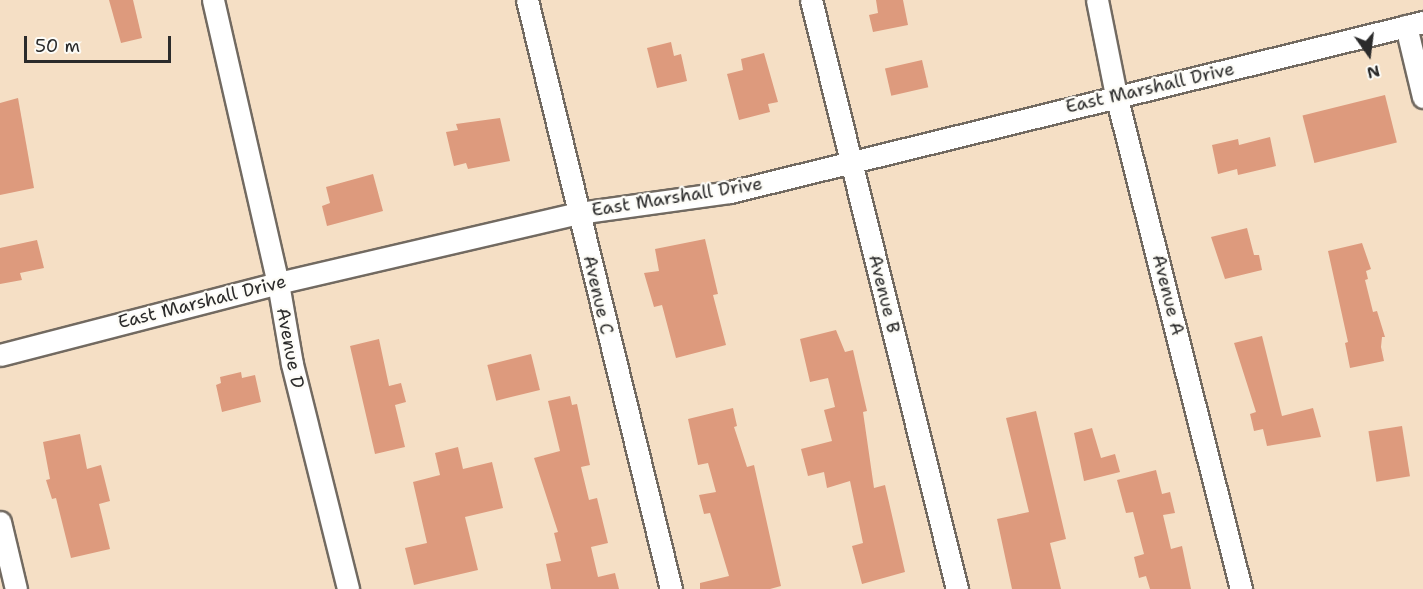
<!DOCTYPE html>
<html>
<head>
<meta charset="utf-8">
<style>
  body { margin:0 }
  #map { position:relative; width:1423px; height:589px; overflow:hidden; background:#f5dfc5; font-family:"Shantell Sans",sans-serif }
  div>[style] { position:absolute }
  .building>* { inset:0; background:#dd9a7d; transform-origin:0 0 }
  .roads { filter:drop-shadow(2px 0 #726a61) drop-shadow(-2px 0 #726a61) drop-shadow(0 2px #726a61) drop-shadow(0 -2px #726a61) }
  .street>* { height:21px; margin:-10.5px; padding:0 10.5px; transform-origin:10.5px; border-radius:10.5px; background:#fff }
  span { translate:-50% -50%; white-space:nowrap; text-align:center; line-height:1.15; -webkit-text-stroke:4.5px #fdfcf7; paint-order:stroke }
  .street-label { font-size:18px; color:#2b2b2b }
  .north { position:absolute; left:1339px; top:24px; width:60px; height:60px; -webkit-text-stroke:4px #fdfcf7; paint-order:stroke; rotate:166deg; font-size:16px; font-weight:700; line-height:24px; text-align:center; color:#2b2b2b }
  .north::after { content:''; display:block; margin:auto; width:21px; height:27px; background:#2b2b2b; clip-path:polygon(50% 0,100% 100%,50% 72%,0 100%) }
  .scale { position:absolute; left:24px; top:36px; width:147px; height:27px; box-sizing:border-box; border:3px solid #2b2b2b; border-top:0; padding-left:8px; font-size:18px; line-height:21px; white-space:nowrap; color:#2b2b2b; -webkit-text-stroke:4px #fdfcf7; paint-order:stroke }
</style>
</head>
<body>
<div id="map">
  <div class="building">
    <i style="clip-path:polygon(109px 0,133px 0,142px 38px,121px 43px)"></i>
    <i style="clip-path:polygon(876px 0,903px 0,908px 25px,873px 32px,869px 15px,878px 13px)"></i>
    <i style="clip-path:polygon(671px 42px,674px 56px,681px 54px,687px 81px,657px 88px,647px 48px)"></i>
    <i style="clip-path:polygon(764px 53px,778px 102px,768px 104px,770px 112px,739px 120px,727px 74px,743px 70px,741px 59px)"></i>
    <i style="left:922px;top:60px;width:28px;height:38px;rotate:77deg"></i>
    <i style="left:1385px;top:95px;width:49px;height:85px;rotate:76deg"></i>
    <i style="clip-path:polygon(18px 98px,34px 188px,0 195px,0 103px)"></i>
    <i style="clip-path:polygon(500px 118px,510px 161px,468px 169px,466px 163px,454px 166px,446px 132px,458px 130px,456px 124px)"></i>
    <i style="clip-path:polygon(1270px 137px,1276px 166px,1238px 175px,1237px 169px,1218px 174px,1212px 145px,1238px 139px,1239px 145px)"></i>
    <i style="clip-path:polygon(373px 174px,383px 211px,327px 226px,322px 206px,330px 203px,326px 187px)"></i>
    <i style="clip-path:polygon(1247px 228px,1254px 255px,1259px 255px,1262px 270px,1225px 279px,1211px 237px)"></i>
    <i style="clip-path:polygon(705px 239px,718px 294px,713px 295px,726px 345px,676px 358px,662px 305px,654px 307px,644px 273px,659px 271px,655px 249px)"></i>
    <i style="clip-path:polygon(37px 240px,44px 268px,20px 273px,22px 280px,0 284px,0 248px)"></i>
    <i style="clip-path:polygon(1362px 243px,1371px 269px,1366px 271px,1368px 279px,1365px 280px,1373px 312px,1377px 311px,1385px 337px,1382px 337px,1381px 347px,1384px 361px,1350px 368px,1345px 343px,1348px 342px,1328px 251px)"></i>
    <i style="clip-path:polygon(836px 330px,845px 352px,853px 350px,867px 411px,863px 412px,874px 488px,885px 485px,905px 572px,862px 584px,852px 546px,863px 543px,850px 481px,827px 488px,824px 472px,808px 476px,801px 449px,832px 441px,824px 410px,835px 407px,828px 378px,810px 382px,800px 339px)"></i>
    <i style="clip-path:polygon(1262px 336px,1282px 416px,1313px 408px,1321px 437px,1267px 446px,1263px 429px,1254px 431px,1250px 414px,1256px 412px,1234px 343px)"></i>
    <i style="clip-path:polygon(379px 339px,389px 386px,401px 383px,406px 402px,395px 405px,405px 447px,375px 454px,350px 346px)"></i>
    <i style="left:531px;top:354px;width:37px;height:45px;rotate:76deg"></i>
    <i style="clip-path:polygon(241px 372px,242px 378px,255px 375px,261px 402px,222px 412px,216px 385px,221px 383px,220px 377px)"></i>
    <i style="clip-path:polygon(570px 396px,572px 405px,577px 404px,590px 465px,581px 467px,589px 500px,597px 498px,608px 543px,591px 547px,598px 577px,615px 573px,619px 589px,551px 589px,546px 564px,561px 561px,554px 533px,558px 532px,534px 458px,560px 451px,548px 401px)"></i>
    <i style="clip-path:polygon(733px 408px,737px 426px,734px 427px,747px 467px,754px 465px,781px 586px,770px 589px,700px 589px,700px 583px,729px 576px,710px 513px,704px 514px,699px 495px,716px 492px,708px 463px,698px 465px,688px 419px)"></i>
    <i style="clip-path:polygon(1036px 411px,1066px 539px,1050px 543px,1061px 589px,1012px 589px,997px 519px,1029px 512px,1006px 418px)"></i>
    <i style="left:1402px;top:426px;width:51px;height:34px;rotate:81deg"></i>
    <i style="clip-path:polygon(1092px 428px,1101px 458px,1115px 454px,1120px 472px,1084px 481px,1074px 433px)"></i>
    <i style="clip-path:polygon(80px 434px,87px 469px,101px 465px,110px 501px,99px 504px,110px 549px,71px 558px,56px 498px,52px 499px,46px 480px,50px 479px,43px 442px)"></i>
    <i style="clip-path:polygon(458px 447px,463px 469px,492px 462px,503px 508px,465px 517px,478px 570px,414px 585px,405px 548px,427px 543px,413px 482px,440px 475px,435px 453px)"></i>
    <i style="clip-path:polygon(1156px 470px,1162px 494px,1170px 492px,1175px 513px,1163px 515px,1171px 549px,1182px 546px,1191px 589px,1150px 589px,1146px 576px,1139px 578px,1134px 557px,1144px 554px,1133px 512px,1126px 513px,1117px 480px)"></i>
  </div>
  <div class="roads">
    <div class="street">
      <i style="left:213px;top:0;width:290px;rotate:77.1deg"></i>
      <i style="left:278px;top:283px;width:82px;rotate:80.2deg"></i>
      <i style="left:292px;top:364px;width:232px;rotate:76deg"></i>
      <i style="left:527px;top:0;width:606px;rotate:76.26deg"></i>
      <i style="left:811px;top:0;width:607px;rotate:76.08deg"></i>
      <i style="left:1097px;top:0;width:97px;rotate:78.7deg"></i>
      <i style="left:1116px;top:95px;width:510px;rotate:75.8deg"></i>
      <i style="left:1406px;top:26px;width:73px;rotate:76.5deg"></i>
      <i style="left:0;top:355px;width:287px;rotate:-14.5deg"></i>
      <i style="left:278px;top:283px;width:309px;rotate:-13.1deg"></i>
      <i style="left:579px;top:213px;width:152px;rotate:-7.9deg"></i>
      <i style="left:730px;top:192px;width:714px;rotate:-13.78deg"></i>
      <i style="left:0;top:522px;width:69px;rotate:76.6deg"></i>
    </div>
  </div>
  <div class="street-label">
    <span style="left:1150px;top:88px;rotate:-13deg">East Marshall Drive</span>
    <span style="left:677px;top:197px;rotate:-9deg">East Marshall Drive</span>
    <span style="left:884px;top:294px;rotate:76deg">Avenue B</span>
    <span style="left:598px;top:295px;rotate:77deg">Avenue C</span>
    <span style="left:1168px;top:295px;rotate:76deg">Avenue A</span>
    <span style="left:202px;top:302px;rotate:-14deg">East Marshall Drive</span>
    <span style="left:290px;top:348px;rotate:79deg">Avenue D</span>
  </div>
  <div class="north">N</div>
  <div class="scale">50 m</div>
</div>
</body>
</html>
